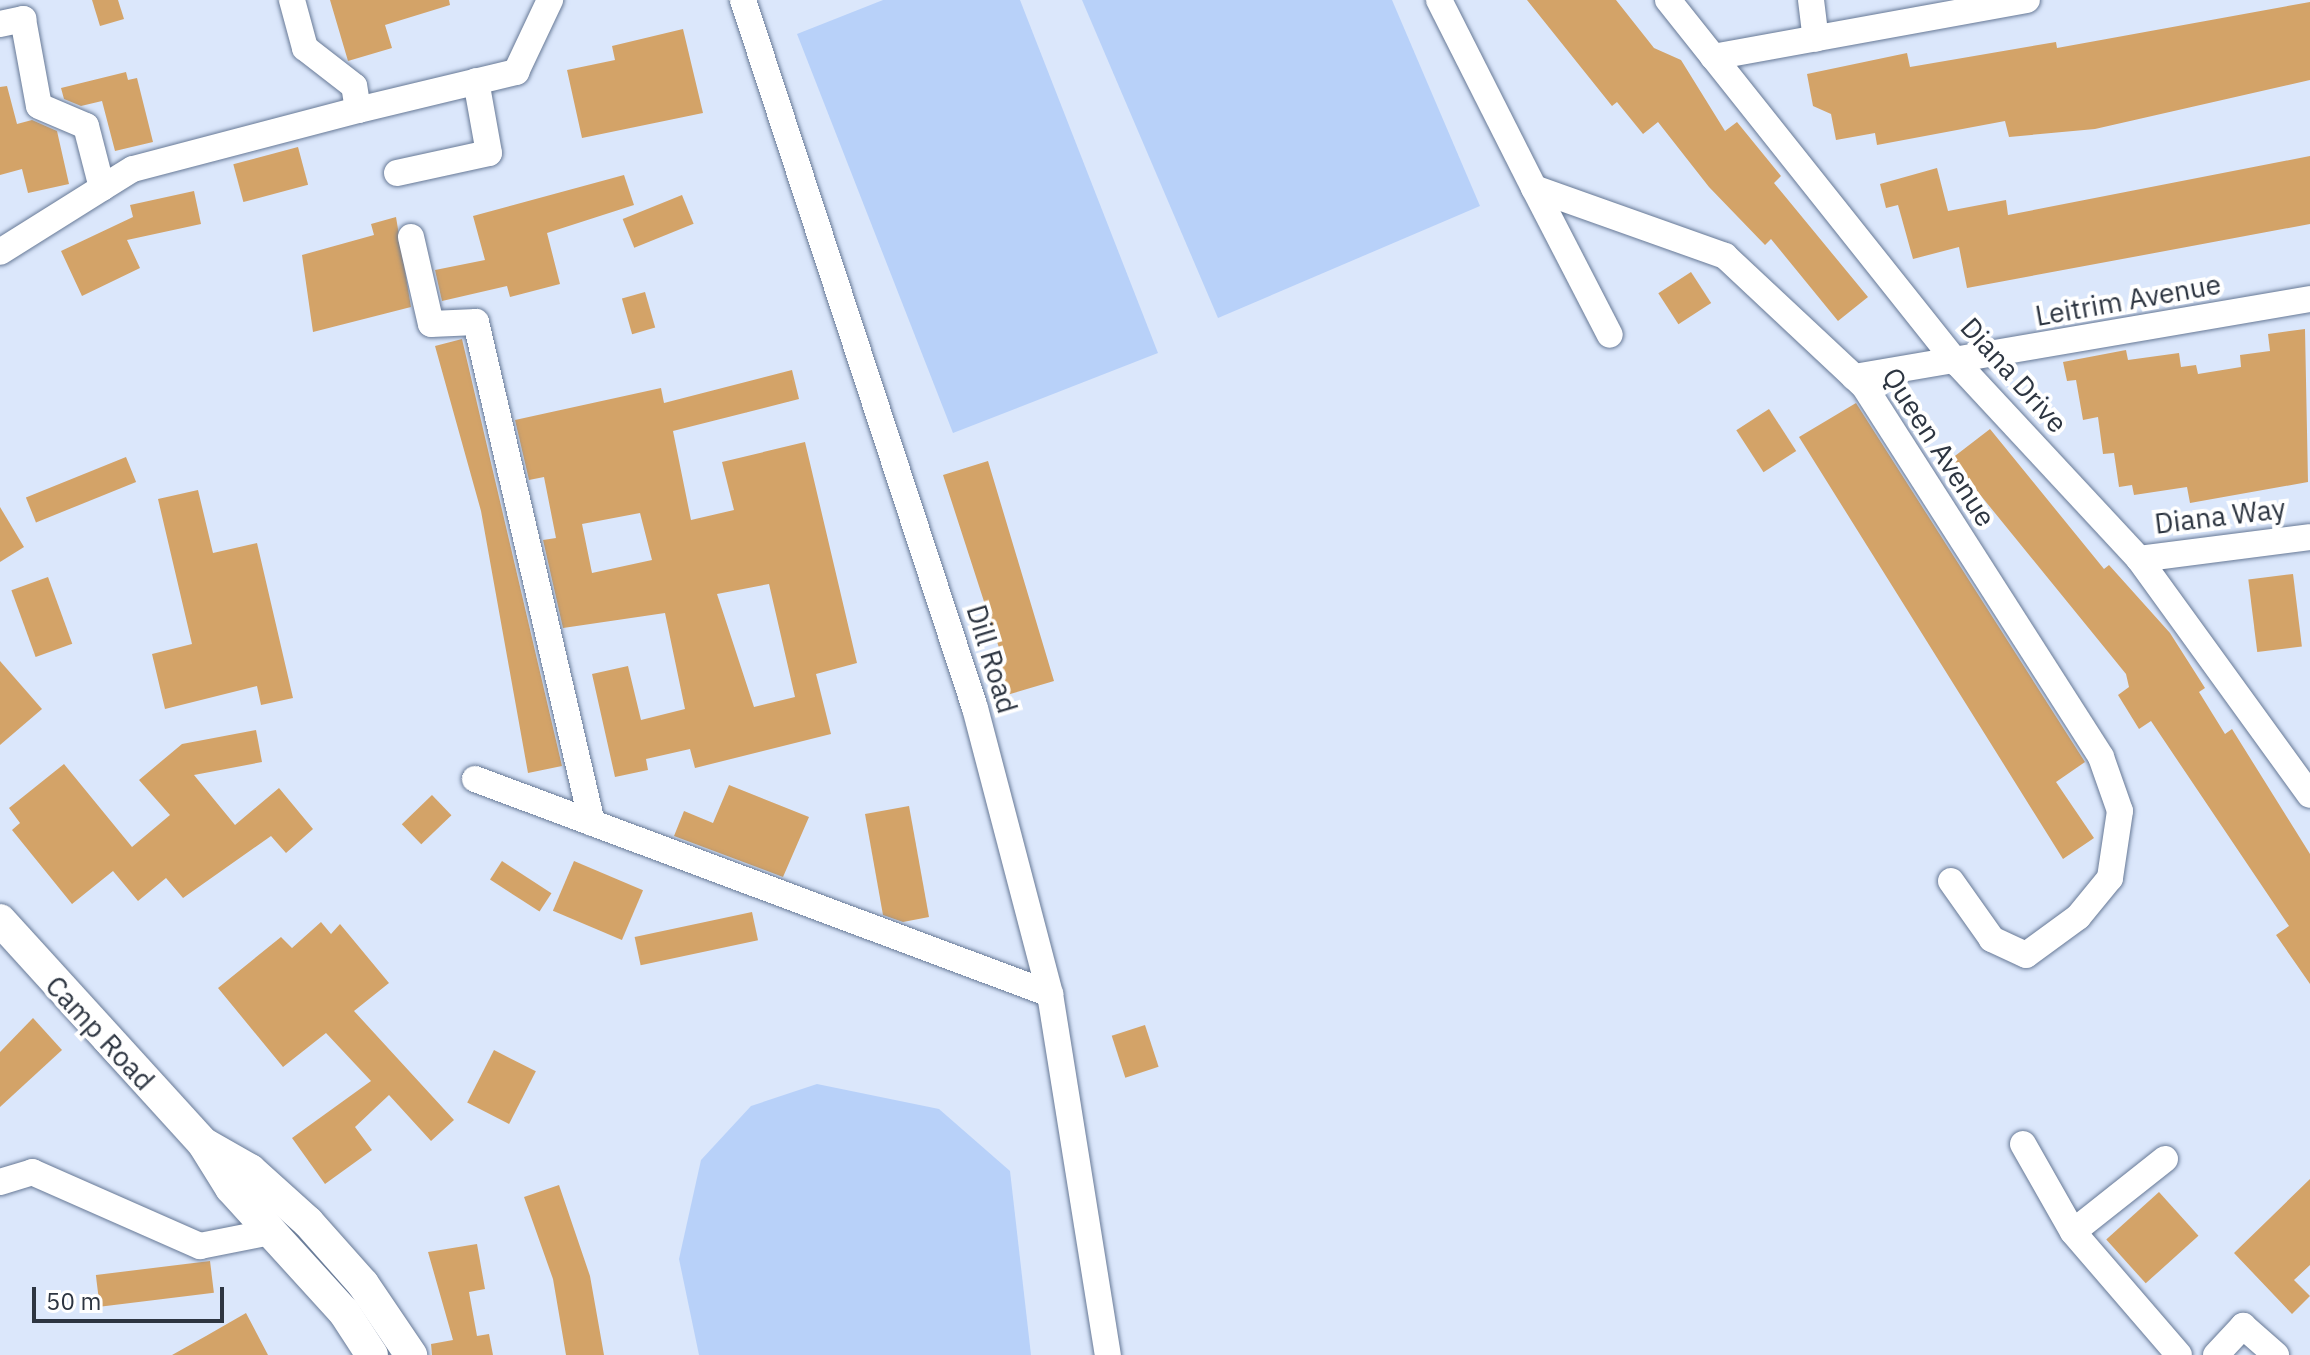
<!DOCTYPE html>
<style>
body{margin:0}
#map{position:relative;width:2310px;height:1355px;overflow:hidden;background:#dbe7fb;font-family:"IBM Plex Sans",sans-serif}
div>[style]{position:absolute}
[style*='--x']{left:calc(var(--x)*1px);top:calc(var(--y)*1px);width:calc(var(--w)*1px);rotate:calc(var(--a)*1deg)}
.green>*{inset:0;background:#b8d1f9}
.building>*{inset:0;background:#d3a368;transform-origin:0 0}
.roads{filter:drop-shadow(0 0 2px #677996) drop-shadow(0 0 2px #677996)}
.minor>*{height:26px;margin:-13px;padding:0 13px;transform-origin:13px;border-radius:13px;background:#fff}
.major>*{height:32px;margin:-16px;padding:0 16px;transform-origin:16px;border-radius:16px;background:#fff}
span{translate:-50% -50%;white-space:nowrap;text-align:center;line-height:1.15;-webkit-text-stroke:8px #fff;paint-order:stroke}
.street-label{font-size:28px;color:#2d3541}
.scale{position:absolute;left:32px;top:1287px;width:192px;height:36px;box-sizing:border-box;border:4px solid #2d3541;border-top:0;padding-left:10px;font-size:24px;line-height:28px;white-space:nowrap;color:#2d3541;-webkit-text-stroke:6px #fff;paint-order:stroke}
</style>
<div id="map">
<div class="green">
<i style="clip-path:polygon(883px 0,1020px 0,1158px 353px,953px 433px,797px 34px)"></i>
<i style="clip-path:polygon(1082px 0,1392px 0,1480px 206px,1218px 318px)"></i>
<i style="clip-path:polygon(817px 1084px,939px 1109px,1010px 1171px,1031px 1355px,699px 1355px,679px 1259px,701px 1160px,751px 1106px)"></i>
</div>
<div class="building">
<i style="clip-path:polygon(92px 0,118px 0,124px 19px,100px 26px)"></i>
<i style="clip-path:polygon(330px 0,449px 0,450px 5px,385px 25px,392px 48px,348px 61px)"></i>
<i style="clip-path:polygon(1527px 0,1616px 0,1654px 48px,1681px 60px,1725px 131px,1737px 122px,1781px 176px,1774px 183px,1868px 297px,1838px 321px,1771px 239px,1765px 245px,1709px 187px,1658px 122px,1643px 134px,1617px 102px,1612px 106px)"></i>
<i style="clip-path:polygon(2310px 2px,2310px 80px,2095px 129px,2009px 137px,2005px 121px,1877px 145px,1875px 133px,1836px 140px,1831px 114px,1813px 106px,1807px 74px,1907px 53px,1910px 67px,2056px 42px,2057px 48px)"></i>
<i style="clip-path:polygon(683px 29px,703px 113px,582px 138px,567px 70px,615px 60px,612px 46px)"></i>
<i style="clip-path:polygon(126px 72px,128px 80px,137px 78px,153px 142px,115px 151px,102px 101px,81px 106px,64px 99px,61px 88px)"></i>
<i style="clip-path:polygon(7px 86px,17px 124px,32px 120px,57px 131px,69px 184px,28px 193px,22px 169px,0 175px,0 87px)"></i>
<i style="left:298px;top:147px;width:39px;height:67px;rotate:75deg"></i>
<i style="clip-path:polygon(2310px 156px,2310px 224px,1967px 288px,1959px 247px,1913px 259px,1898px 205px,1886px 208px,1880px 184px,1937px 168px,1948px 211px,2006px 200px,2008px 215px)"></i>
<i style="clip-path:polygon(624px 175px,634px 205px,547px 233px,560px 284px,510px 297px,507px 286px,442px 301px,435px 270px,485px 260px,473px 216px)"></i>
<i style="clip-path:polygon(194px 191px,201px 224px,127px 240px,140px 268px,82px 296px,61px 251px,133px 217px,130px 205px)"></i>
<i style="left:682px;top:195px;width:31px;height:64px;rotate:68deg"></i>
<i style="clip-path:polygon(396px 217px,411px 307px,313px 332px,302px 255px,374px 235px,371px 224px)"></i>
<i style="left:1691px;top:272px;width:37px;height:39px;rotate:57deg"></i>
<i style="left:645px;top:292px;width:37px;height:24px;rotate:74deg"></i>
<i style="clip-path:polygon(2305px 329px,2308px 482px,2190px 503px,2187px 487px,2134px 495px,2132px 485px,2119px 487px,2114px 453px,2103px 454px,2098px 417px,2083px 420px,2076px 380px,2067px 381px,2063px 362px,2126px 350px,2128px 360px,2179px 353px,2181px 367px,2196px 365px,2198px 374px,2241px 367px,2240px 355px,2270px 351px,2268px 334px)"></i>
<i style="clip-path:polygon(462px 339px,562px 766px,528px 773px,481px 511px,435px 346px)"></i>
<i style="clip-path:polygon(evenodd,792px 370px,799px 399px,673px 431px,691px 520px,734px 510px,722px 462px,805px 442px,857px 663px,816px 674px,831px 734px,695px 768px,690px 749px,646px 759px,648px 770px,615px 777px,592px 674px,628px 666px,641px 720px,685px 709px,665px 613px,563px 628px,543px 540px,556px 538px,544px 477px,529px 480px,515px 420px,661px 388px,664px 403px,792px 370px,640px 513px,652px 560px,592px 573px,582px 524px,640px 513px,792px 370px,769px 584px,795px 697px,754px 707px,717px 594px,769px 584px)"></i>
<i style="clip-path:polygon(1856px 403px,2085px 762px,2056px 782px,2094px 838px,2063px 859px,1799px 437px)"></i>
<i style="left:1769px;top:409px;width:50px;height:39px;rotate:57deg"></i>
<i style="clip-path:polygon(1990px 429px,2104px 569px,2109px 565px,2170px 633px,2205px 688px,2199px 692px,2225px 734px,2232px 729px,2310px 854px,2310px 984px,2276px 935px,2289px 926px,2151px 721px,2139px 729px,2118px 695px,2129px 687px,2126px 674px,1951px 459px)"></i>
<i style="left:126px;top:457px;width:27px;height:108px;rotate:68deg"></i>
<i style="clip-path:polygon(988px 461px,1054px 681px,1000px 697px,990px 660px,1002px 657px,943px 475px)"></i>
<i style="clip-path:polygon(198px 490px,213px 553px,257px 543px,293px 698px,261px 705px,257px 686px,165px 709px,152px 654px,192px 644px,158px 499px)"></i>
<i style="clip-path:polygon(0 507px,24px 547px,0 562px)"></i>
<i style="left:2293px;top:574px;width:73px;height:45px;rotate:83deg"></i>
<i style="left:48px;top:577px;width:71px;height:39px;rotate:70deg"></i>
<i style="clip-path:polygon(0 661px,42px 709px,0 745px)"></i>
<i style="clip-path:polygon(256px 730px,262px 762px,194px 775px,235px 825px,279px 788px,313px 829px,286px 853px,271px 836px,183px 898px,166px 878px,138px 901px,113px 871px,72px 904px,12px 830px,20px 823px,9px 808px,64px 764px,132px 847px,170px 815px,139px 780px,182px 744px)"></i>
<i style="clip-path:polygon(729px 785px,809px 817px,783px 877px,674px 836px,684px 811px,713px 823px)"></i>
<i style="left:432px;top:795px;width:28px;height:42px;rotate:46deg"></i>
<i style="clip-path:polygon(909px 806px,929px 917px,903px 922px,883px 915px,865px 814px)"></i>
<i style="left:502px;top:861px;width:59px;height:22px;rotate:33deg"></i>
<i style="left:574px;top:861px;width:75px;height:54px;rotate:23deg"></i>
<i style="left:752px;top:912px;width:29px;height:120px;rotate:78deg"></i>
<i style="clip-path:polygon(321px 922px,331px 934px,340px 924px,389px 983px,354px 1011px,454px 1120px,431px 1141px,389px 1095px,355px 1127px,372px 1150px,325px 1184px,292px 1138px,371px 1081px,326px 1033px,283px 1067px,218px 988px,281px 937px,292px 948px)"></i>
<i style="clip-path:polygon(33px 1018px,62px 1050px,0 1107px,0 1052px)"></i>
<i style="left:1145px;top:1025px;width:44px;height:35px;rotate:72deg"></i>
<i style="left:494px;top:1050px;width:47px;height:59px;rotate:27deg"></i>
<i style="clip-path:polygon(2310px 1179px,2310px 1265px,2294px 1280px,2310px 1296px,2292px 1314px,2234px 1253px)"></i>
<i style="clip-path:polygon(559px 1185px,590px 1276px,604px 1355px,566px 1355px,553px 1279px,524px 1197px)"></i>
<i style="left:2159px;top:1192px;width:59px;height:71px;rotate:48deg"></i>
<i style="clip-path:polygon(477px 1244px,485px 1289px,469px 1292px,477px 1336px,489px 1334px,493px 1355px,432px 1355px,431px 1344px,453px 1340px,428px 1252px)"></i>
<i style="left:210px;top:1261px;width:32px;height:115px;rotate:83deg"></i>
<i style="clip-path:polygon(246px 1313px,268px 1355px,172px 1355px,206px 1336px)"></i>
</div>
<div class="roads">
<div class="minor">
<i style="--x:743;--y:0;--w:745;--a:71.86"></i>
<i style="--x:975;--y:708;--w:296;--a:75.3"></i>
<i style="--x:1050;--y:994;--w:366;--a:80.9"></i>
<i style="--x:1439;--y:0;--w:211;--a:63.2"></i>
<i style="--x:1534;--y:188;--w:203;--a:19.6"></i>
<i style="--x:1725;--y:256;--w:190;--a:43.1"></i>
<i style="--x:1864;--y:386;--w:440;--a:57.4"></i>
<i style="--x:2101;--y:757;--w:57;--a:70.6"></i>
<i style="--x:2120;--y:811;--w:68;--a:98.5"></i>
<i style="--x:2110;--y:878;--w:50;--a:129.4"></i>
<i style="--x:2078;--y:917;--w:64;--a:143.8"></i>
<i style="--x:2026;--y:955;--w:38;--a:-155"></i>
<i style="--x:1992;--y:939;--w:71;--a:-125.3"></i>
<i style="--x:1668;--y:0;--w:465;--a:51.5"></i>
<i style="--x:1958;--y:364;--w:266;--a:47.1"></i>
<i style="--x:2139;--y:559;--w:291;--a:54.1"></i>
<i style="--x:1811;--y:0;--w:39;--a:83"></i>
<i style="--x:0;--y:24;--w:24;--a:-12"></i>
<i style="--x:23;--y:19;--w:88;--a:79.6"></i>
<i style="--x:39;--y:106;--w:51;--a:23.1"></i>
<i style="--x:86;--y:126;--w:64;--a:75.5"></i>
<i style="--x:102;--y:188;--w:120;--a:147.9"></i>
<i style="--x:1713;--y:57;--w:319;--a:-10.3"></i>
<i style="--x:358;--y:110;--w:163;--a:-13.5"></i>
<i style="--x:516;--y:72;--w:80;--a:-64.7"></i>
<i style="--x:397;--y:173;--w:94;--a:-12.3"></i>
<i style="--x:489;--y:153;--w:73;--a:-100.2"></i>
<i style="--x:102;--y:188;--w:36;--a:-32"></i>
<i style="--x:133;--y:169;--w:233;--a:-14.7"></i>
<i style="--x:358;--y:110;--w:24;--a:-99"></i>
<i style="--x:354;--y:86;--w:62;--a:-142.2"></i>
<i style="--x:305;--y:48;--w:50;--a:-105.2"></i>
<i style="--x:1534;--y:188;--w:165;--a:62.7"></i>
<i style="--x:411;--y:237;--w:89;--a:77.1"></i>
<i style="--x:431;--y:324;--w:45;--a:-2.5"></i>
<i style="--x:476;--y:322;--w:514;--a:76.96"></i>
<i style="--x:1854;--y:377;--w:463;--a:-9.7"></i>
<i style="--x:2139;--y:559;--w:172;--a:-7.3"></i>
<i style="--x:475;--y:779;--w:614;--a:20.5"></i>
<i style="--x:2023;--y:1144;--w:101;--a:60.4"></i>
<i style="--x:2165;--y:1159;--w:117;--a:141.6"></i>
<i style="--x:2073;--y:1232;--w:162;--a:49.2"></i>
<i style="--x:0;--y:1182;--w:34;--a:-17"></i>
<i style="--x:32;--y:1172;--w:184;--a:23.8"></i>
<i style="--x:200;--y:1246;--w:72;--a:-11.2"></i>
<i style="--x:2216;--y:1355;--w:40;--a:-47"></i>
<i style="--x:2243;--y:1326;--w:44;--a:41.3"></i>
</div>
<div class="major">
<i style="--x:0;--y:920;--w:302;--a:47.7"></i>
<i style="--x:203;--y:1143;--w:53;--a:58.1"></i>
<i style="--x:231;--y:1188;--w:168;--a:47.7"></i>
<i style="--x:344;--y:1312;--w:51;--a:56.9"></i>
<i style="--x:206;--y:1145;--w:51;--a:29.6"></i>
<i style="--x:250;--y:1170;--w:78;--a:41.9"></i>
<i style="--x:308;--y:1222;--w:83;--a:48.4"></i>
<i style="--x:363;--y:1284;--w:86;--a:55.9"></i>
</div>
</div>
<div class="street-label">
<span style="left:2128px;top:300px;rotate:-10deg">Leitrim Avenue</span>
<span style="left:2014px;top:375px;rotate:48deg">Diana Drive</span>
<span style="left:1939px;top:447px;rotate:57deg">Queen Avenue</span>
<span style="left:2220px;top:516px;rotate:-7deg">Diana Way</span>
<span style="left:992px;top:659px;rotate:73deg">Dill Road</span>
<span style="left:100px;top:1033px;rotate:47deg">Camp Road</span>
</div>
<div class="scale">50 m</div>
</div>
